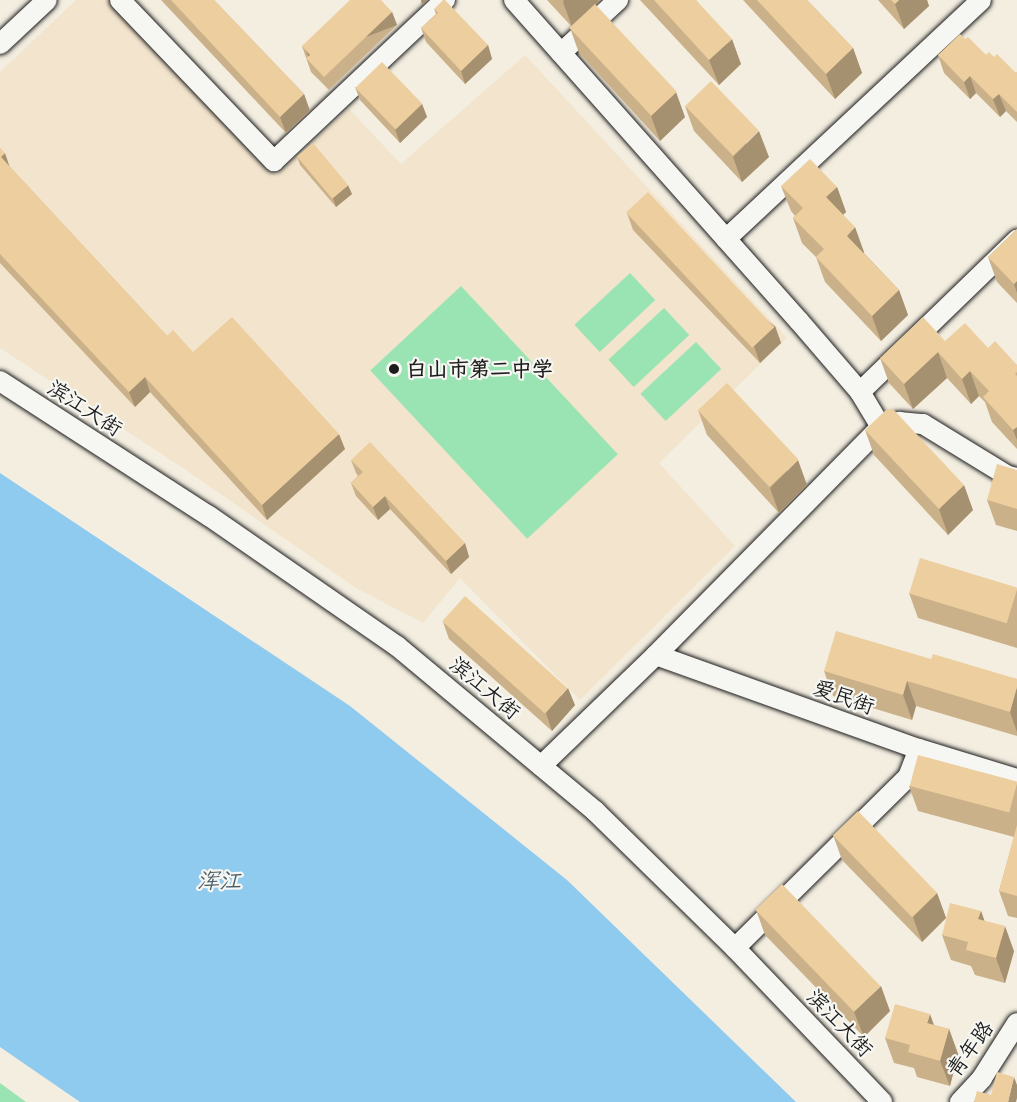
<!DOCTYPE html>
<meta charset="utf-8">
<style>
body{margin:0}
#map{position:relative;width:1017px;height:1102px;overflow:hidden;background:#f4eee1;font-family:Caveat,"LXGW WenKai TC",sans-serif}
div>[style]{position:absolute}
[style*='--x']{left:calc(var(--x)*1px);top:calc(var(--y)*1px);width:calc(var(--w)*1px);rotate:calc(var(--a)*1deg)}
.built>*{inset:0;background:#f2e4cd}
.green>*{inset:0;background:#9ae4b3;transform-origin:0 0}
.water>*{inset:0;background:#8fcaef}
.roads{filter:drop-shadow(0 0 2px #1c1c1c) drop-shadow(0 0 2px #1c1c1c)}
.minor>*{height:20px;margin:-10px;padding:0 10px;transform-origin:10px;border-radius:10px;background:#f6f6f2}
.wall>*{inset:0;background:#cbb189}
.shaded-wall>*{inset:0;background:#a5906f;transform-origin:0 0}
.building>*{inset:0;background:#ecce9f;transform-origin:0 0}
.dots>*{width:16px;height:16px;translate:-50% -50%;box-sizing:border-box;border:3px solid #f6f6f2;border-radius:50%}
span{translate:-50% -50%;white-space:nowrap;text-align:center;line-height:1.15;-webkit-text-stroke:4.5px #f6f6f2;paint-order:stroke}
.poi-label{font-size:21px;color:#1c1c1c;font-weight:700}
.left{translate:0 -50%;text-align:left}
.street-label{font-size:21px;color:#1c1c1c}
.water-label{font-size:22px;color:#445966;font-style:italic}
</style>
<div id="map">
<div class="built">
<i style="clip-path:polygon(76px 0,112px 0,276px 175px,349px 109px,401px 164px,525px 55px,787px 338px,659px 463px,735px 546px,580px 700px,460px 578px,423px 623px,356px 588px,189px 472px,0 348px,0 72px)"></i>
</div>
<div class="green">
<i style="left:630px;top:273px;width:37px;height:76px;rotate:47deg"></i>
<i style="left:461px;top:286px;width:230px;height:124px;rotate:47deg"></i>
<i style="left:664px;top:308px;width:37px;height:76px;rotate:47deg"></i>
<i style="left:696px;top:342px;width:37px;height:76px;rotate:47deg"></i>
<i style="clip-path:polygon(0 1083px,26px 1102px,0 1102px)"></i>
</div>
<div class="water">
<i style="clip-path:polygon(0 473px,350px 706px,567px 880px,796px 1102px,80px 1102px,0 1047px)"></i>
</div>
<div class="roads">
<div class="minor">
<i style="--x:120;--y:0;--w:223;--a:46.3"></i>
<i style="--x:274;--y:161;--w:235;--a:-43.3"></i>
<i style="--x:514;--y:0;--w:429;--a:48.4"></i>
<i style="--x:799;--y:321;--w:94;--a:49.3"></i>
<i style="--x:860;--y:392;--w:41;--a:59"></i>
<i style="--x:881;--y:427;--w:19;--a:-16"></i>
<i style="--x:899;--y:422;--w:24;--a:5"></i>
<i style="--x:923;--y:424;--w:100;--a:31.5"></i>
<i style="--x:1008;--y:476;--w:9;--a:13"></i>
<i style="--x:0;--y:44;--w:64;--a:-43.1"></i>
<i style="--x:561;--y:53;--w:78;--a:-42.9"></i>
<i style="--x:726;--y:239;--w:349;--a:-43.1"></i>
<i style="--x:0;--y:381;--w:249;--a:32.9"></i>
<i style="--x:209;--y:516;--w:229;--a:34.7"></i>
<i style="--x:397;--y:646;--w:258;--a:39.8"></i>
<i style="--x:595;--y:811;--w:196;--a:44.4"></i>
<i style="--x:735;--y:948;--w:213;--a:46.3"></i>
<i style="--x:860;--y:392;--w:219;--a:-44.1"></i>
<i style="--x:656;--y:655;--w:279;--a:19.7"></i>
<i style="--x:919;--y:749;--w:102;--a:17"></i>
<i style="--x:541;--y:766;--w:160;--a:-44"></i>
<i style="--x:656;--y:655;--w:320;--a:-45.4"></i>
<i style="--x:735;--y:948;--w:243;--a:-44.7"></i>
<i style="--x:908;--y:777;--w:30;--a:-69"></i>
<i style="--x:960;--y:1102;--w:33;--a:-47"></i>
<i style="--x:982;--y:1078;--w:65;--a:-57.5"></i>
</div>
</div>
<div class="wall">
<i style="clip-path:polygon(161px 0,214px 0,304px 94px,310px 111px,286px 133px)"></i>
<i style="clip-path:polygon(547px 0,598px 0,599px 2px,595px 5px,685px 117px,660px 141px,579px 53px,570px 28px,571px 26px)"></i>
<i style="clip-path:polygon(640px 0,696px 0,741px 64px,719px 85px)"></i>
<i style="clip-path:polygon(743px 0,807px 0,853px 48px,862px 73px,835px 99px)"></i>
<i style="clip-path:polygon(878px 0,927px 0,929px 6px,904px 29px)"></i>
<i style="clip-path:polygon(434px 9px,488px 45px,492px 59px,465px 84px,426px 42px,421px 28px,436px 14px)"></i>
<i style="clip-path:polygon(392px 12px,397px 25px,329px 90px,311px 72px,302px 46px)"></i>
<i style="clip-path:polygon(965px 39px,986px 55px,994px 57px,1016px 73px,1017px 72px,1017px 122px,1006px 111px,1000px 117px,976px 93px,970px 99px,944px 73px,938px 55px)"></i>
<i style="clip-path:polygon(355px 87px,422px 104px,427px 117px,400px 143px,360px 100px)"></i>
<i style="clip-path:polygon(685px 106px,769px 157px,742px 182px,694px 131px)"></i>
<i style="clip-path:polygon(0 148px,10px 167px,167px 336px,345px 449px,267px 520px,150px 392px,135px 407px,0 263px)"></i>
<i style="clip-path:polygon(297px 156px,352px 194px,336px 207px,300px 165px)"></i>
<i style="clip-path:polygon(781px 186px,837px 187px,846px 212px,843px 215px,864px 252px,864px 253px,899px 290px,908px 315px,881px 341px,825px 282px,816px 257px,802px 243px,793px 218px,795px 216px,791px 211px)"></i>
<i style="clip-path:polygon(627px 213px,775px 326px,781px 343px,760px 363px,633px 230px)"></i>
<i style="clip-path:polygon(1017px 229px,1017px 303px,997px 282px,988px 257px)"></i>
<i style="clip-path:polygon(945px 341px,988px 348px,1017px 365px,1017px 449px,992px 422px,985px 402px,979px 396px,971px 404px,947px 378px,913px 409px,889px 383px,880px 358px)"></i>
<i style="clip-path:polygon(698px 410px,807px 485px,779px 513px,707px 435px)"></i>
<i style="clip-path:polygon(865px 430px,973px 510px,948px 535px,874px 455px)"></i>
<i style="clip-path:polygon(351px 460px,465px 543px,469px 557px,451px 574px,390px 509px,378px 520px,356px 496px,351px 483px,358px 476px,356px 473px)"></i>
<i style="clip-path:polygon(1017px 470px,1017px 531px,996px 525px,987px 500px)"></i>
<i style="clip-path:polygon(1017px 588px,1017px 648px,918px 618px,909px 593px)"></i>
<i style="clip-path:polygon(443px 622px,575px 705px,552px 731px,449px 639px)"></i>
<i style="clip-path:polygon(931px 659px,1017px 679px,1017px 736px,916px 706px,912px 720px,833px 696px,824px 671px)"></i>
<i style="clip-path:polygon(1017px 782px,1017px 918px,1008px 916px,999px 891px,1014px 837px,918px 811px,909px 786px)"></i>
<i style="clip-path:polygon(833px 835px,937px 893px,946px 918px,922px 942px,842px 860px)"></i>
<i style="clip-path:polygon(756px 910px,890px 1011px,864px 1037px,765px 935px)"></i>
<i style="clip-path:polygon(981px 911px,984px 921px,1014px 951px,1005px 983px,975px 975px,971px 966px,951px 960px,942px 935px)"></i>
<i style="clip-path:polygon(934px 1025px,949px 1029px,958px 1054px,950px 1086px,917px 1077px,914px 1068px,894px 1063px,885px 1038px)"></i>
</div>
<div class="shaded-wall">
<i style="clip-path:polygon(421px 0,428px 0,422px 5px)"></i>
<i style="clip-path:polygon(564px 0,598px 0,599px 2px,572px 27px,563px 2px)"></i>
<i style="clip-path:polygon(899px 0,927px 0,929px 6px,904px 29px,895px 4px)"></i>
<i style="left:392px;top:12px;width:14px;height:94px;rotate:69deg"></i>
<i style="clip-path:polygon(732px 39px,741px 64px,719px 85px,709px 60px)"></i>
<i style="clip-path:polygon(488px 45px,492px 59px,465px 84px,461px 71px)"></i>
<i style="clip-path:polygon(853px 48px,862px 73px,835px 99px,826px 74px)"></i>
<i style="clip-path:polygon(970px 76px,976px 93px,970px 99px,964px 82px)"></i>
<i style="clip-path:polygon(676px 92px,685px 117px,660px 141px,651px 116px)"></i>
<i style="clip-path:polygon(304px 94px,310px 111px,286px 133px,280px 117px)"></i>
<i style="clip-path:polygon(999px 94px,1006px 111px,1000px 117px,993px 99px)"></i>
<i style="clip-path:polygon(422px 104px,427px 117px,400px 143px,395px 129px)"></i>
<i style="clip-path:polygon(759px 131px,769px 157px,742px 182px,733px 157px)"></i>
<i style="clip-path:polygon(5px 153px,10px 168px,1px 157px)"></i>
<i style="clip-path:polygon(348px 185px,352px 194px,336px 207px,333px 198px)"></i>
<i style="clip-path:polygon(837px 187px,846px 212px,835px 222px,826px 197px)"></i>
<i style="clip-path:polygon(855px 227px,864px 252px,856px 261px,847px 236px)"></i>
<i style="clip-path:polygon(1017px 281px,1017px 293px,1014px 284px)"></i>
<i style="clip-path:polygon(899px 290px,908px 315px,881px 341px,872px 316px)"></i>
<i style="clip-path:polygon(775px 326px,781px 343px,760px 363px,754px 346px)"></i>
<i style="clip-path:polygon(938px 352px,947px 378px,913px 409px,904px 384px)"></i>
<i style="clip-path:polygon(970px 371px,979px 396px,971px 404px,962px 379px)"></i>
<i style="clip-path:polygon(145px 377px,150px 392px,135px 407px,129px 392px)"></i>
<i style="clip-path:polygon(1017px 427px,1017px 440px,1013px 430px)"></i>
<i style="clip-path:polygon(339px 434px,345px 449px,267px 520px,262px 505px)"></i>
<i style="clip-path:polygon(798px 460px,807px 485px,779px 513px,770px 488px)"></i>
<i style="clip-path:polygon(964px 485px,973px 510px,948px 535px,939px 509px)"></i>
<i style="clip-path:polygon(385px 496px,390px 509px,378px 520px,373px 507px)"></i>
<i style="clip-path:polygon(465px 543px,469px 557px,451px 574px,446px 561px)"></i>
<i style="clip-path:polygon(907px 681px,916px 706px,912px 720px,903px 695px)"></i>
<i style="clip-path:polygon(1017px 687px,1017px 732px,1010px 712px)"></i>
<i style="clip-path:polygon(568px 688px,575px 705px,552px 731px,546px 713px)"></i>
<i style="clip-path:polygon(937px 893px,946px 918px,922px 942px,913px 917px)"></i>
<i style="clip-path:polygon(981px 911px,990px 936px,978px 919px)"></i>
<i style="clip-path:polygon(1005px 926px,1014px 951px,1005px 983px,996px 958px)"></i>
<i style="clip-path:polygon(881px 986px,890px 1011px,864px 1037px,854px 1012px)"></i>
<i style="clip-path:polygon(930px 1014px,939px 1039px,927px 1023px)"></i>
<i style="clip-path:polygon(949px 1029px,958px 1054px,950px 1086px,940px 1061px)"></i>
<i style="clip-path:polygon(1014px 1077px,1017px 1085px,1017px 1098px,1016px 1102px,1008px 1102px)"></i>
</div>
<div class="building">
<i style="clip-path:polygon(171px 0,214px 0,304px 94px,280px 117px)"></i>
<i style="clip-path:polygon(350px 0,381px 0,392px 12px,324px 77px,306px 58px,310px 55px,302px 46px)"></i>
<i style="clip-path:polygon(443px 0,445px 0,488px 45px,461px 71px,421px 28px,438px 13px,434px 9px)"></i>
<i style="clip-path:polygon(654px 0,696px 0,732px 39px,709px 60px)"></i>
<i style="clip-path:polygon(757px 0,807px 0,853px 48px,826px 74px)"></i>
<i style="clip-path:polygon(891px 0,899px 0,895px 4px)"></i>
<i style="left:595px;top:4px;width:120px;height:35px;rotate:47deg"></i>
<i style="clip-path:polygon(960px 34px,965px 39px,968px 37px,986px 55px,989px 52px,994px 57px,997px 54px,1016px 73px,1017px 72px,1017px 112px,999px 94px,993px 99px,970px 76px,964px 82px,938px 55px)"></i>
<i style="left:382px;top:62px;width:58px;height:37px;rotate:46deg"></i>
<i style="left:711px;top:81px;width:69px;height:36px;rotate:46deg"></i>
<i style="left:313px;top:143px;width:55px;height:21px;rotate:50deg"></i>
<i style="clip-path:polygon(0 148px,5px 153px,1px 157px,167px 336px,173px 330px,193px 352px,232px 317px,339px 434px,262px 505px,145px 377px,129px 392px,0 254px)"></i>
<i style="clip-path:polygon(810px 159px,837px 187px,826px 197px,855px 227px,847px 236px,899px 290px,872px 316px,816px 257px,824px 249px,793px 218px,803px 208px,781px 186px)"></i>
<i style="left:648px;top:192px;width:185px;height:30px;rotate:47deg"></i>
<i style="clip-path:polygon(1017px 229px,1017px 281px,1014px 284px,988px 257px)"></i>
<i style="clip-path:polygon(923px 317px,945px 341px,965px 323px,988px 348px,995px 341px,1017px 365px,1017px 372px,1015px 374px,1017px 376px,1017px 427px,1013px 430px,983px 397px,989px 391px,970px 371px,962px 379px,938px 352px,904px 384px,880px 358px)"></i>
<i style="left:727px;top:383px;width:105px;height:40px;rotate:47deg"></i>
<i style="clip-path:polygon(893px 409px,964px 485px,939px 509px,865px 430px,886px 410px)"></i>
<i style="clip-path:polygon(370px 442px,465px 543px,446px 561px,385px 496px,373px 507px,351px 483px,363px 472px,351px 460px)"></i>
<i style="clip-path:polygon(997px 464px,1017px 470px,1017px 509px,987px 500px)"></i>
<i style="left:920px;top:558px;width:102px;height:37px;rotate:17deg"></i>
<i style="left:465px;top:596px;width:138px;height:34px;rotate:42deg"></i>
<i style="clip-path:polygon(836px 631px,931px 659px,933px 654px,1017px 679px,1017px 687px,1010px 712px,907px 681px,903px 695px,824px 671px)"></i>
<i style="left:918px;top:755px;width:103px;height:32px;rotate:15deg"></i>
<i style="left:858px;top:811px;width:114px;height:35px;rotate:46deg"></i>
<i style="clip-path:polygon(1017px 825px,1017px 896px,999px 891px)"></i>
<i style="left:782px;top:884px;width:142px;height:37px;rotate:46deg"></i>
<i style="clip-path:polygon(950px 903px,981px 911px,978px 919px,1005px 926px,996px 958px,966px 950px,968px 942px,942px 935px)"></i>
<i style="clip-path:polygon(895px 1004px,930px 1014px,927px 1023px,949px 1029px,940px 1061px,908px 1052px,910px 1045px,885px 1038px)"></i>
<i style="clip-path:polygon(997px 1072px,1014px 1077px,1008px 1102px,974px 1102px,977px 1091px,991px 1095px)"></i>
</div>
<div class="dots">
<i style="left:394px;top:369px;background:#1c1c1c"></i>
</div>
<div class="poi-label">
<span class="left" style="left:406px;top:369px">白山市第二中学</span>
</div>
<div class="street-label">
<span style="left:85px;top:408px;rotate:33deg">滨江大街</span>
<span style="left:485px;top:688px;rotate:40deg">滨江大街</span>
<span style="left:844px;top:697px;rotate:20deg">爱民街</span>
<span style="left:840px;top:1023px;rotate:46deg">滨江大街</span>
<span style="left:970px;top:1049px;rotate:-54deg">青年路</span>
</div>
<div class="water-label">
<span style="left:219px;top:882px">浑江</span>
</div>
</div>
